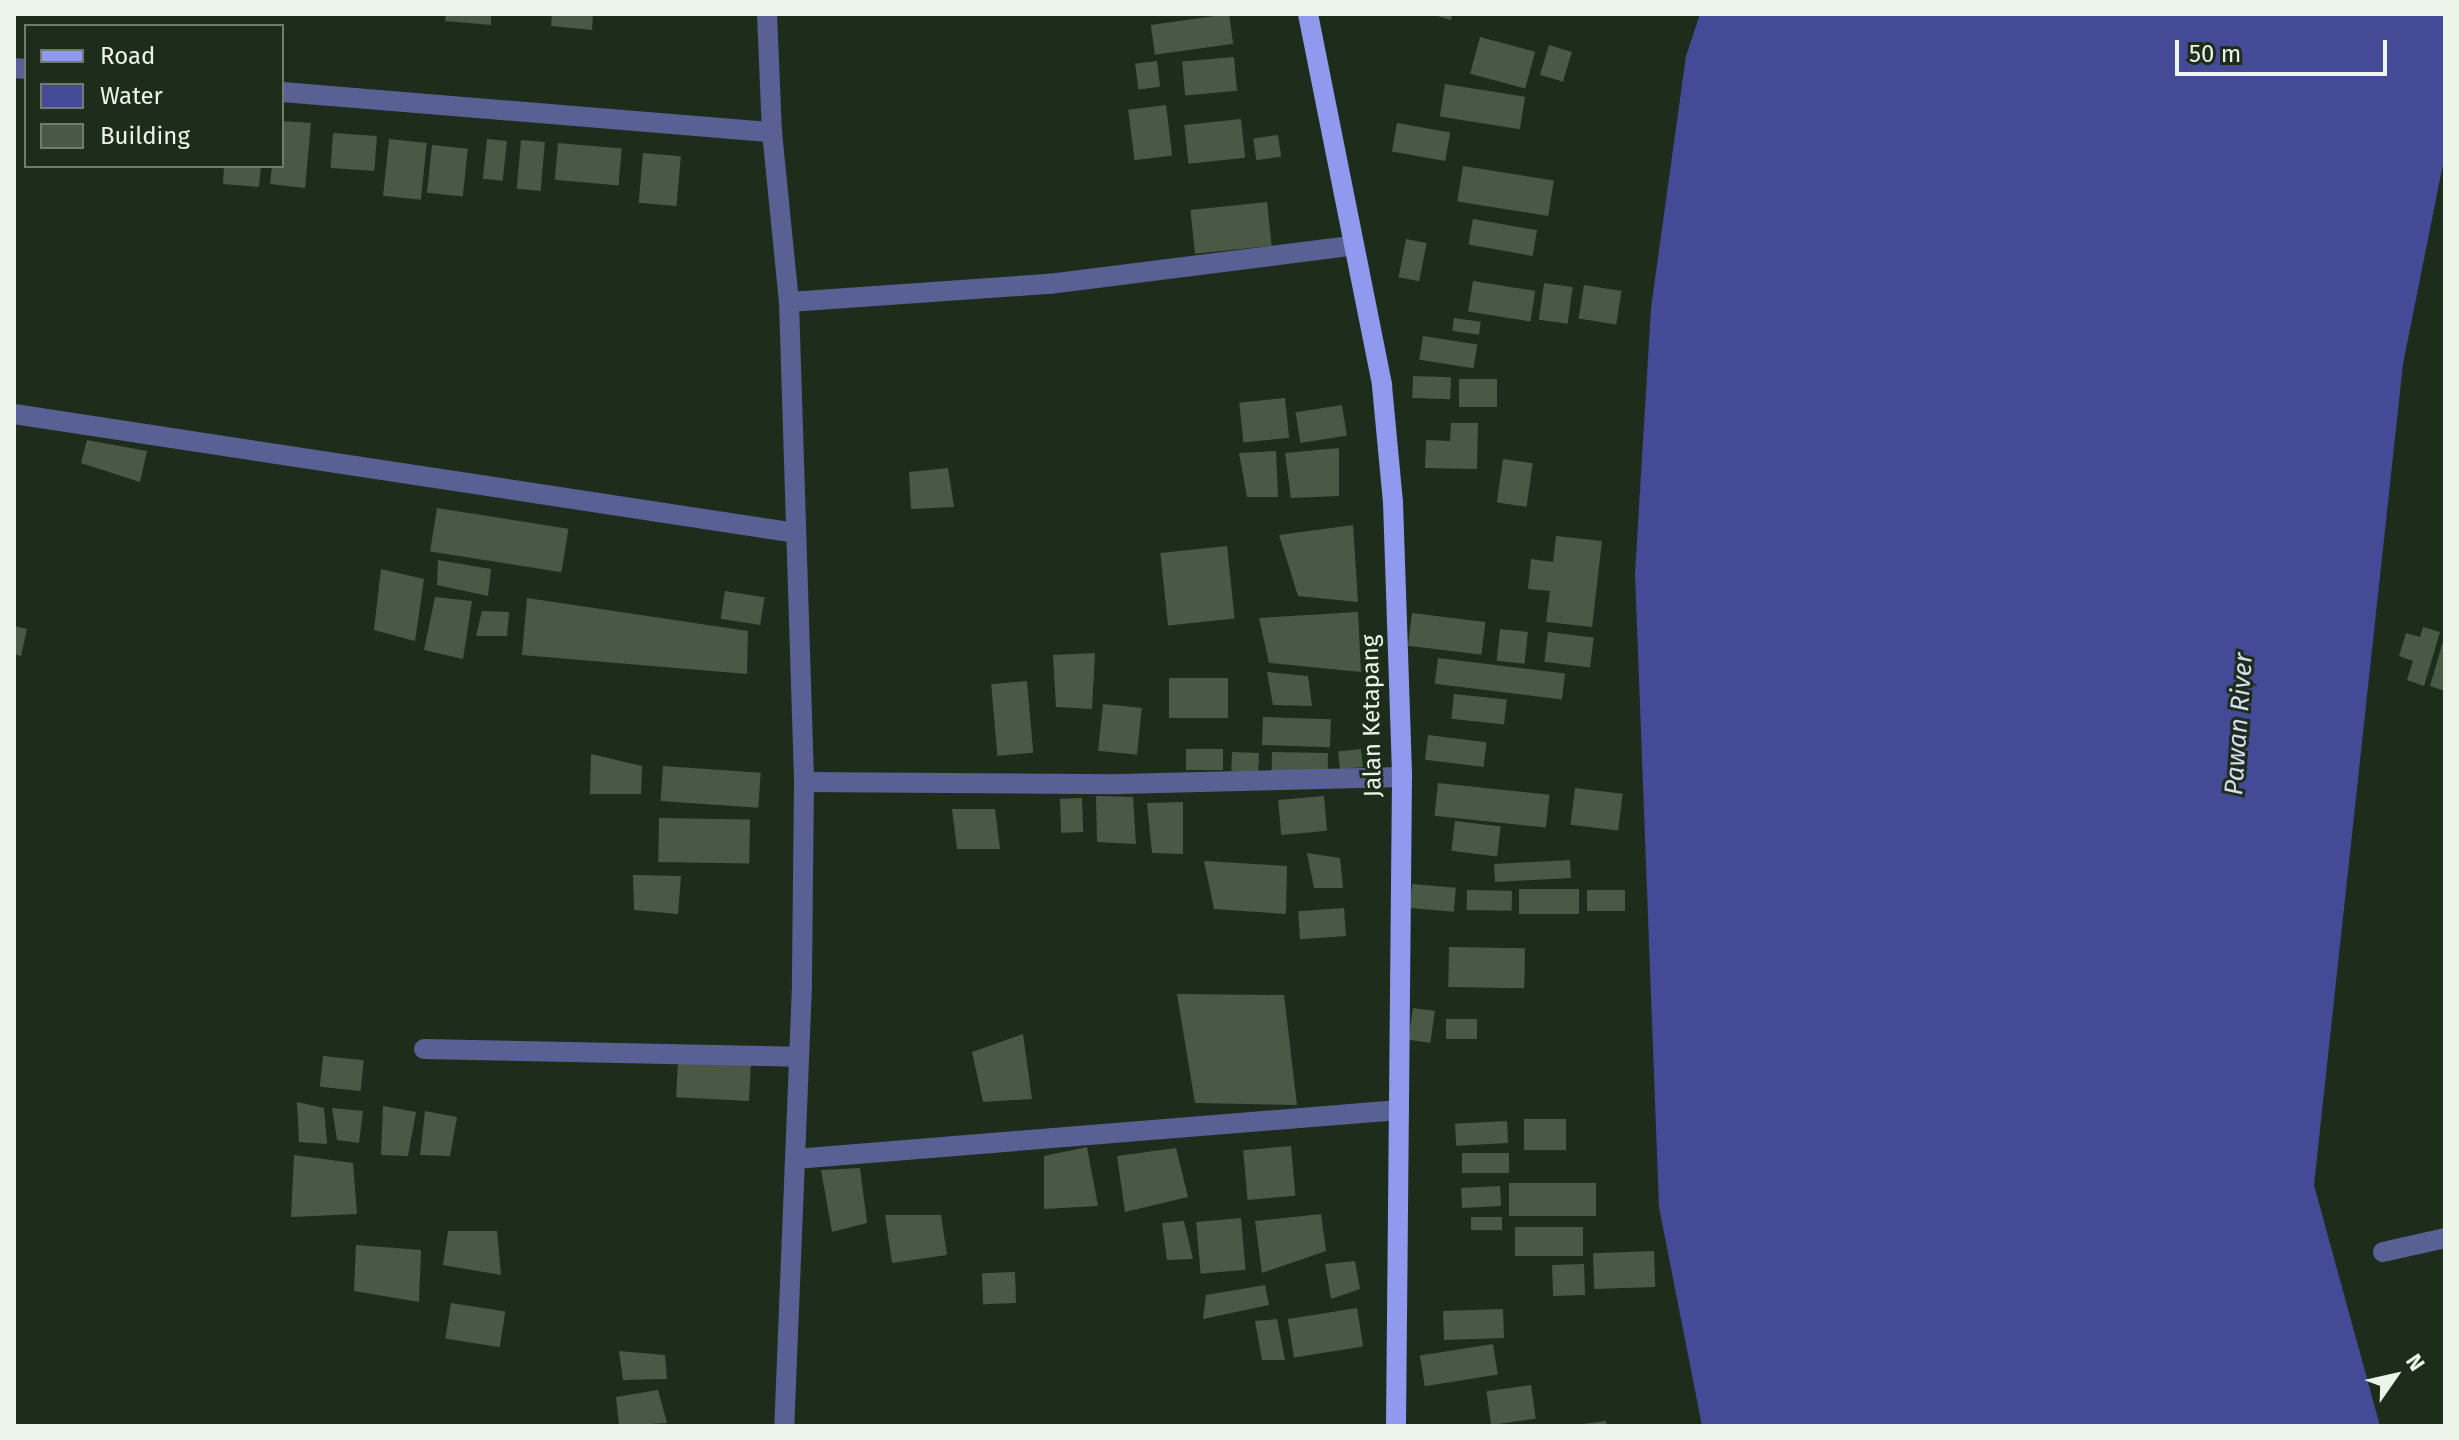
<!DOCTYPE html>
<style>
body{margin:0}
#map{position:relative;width:2459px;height:1440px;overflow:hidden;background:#1e2c1b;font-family:"Fira Sans",sans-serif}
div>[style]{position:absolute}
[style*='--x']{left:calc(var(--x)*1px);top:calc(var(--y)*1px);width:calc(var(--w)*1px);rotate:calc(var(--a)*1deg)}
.water>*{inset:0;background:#454a97}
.building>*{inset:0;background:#4a5946;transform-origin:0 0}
.minor>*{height:20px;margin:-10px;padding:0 10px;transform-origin:10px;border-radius:10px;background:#596094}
.primary>*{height:20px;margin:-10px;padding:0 10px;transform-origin:10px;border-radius:10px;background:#8f9aef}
span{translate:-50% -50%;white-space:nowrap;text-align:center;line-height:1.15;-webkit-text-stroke:6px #1e2c1b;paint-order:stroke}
.street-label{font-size:24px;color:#ecf5e9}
.water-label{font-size:26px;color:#d7dbf2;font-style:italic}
.frame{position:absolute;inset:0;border:16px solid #ecf5e9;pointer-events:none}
.legend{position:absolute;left:24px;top:24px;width:260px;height:144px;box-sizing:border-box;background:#1e2c1b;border:2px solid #707c6d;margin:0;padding:10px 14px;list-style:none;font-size:24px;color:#ecf5e9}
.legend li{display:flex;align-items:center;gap:16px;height:40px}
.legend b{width:40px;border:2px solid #707c6d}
.north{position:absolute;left:2355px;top:1336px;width:80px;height:80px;-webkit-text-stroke:6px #1e2c1b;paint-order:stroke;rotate:56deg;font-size:22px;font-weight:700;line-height:32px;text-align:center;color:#ecf5e9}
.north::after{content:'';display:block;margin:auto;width:28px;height:36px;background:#ecf5e9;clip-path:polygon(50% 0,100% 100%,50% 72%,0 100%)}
.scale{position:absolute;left:2175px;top:40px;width:212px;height:36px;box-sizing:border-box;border:4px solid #ecf5e9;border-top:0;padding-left:10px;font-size:24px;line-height:28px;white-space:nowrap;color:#ecf5e9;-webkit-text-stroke:6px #1e2c1b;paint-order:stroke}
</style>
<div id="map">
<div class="water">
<i style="clip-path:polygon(1700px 14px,2445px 14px,2445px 154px,2403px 364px,2314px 1185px,2380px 1426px,1702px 1426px,1659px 1207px,1635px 574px,1651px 308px,1686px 56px)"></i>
</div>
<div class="building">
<i style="clip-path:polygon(446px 14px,491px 14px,491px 25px,445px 21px)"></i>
<i style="clip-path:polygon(552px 14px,593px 14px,592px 30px,551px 26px)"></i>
<i style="left:1229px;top:14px;width:30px;height:79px;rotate:82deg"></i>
<i style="clip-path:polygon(1430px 14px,1452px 14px,1451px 20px)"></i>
<i style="left:1480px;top:37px;width:57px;height:38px;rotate:15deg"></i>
<i style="left:1549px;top:45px;width:24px;height:31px;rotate:17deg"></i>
<i style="left:1234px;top:57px;width:34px;height:52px;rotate:85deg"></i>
<i style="left:1157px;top:61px;width:26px;height:22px;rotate:83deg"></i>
<i style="left:1445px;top:84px;width:81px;height:33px;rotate:9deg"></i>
<i style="left:1166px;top:105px;width:51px;height:38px;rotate:83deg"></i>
<i style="left:1241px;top:119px;width:39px;height:57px;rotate:84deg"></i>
<i style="clip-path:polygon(282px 121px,311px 123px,305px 188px,270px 184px,272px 166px,282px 166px)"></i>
<i style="left:1397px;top:123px;width:54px;height:29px;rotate:10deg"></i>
<i style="left:333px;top:133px;width:44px;height:35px;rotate:4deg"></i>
<i style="left:1278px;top:135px;width:22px;height:25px;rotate:82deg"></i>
<i style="left:389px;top:139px;width:38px;height:57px;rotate:6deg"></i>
<i style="left:487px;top:139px;width:20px;height:40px;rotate:6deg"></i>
<i style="left:521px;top:140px;width:24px;height:49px;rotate:5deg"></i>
<i style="left:558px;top:143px;width:64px;height:37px;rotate:5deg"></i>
<i style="left:432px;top:145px;width:36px;height:48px;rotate:6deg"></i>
<i style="left:643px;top:153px;width:38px;height:50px;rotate:5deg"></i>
<i style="clip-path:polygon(224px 166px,261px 166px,259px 187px,223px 184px)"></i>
<i style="left:1463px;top:166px;width:92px;height:36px;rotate:9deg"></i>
<i style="left:1267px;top:202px;width:44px;height:77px;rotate:84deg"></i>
<i style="left:1473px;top:219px;width:65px;height:26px;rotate:10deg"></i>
<i style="left:1406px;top:239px;width:21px;height:39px;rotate:11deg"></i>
<i style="left:1473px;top:281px;width:63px;height:31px;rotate:9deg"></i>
<i style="left:1544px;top:283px;width:29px;height:37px;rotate:8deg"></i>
<i style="left:1584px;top:285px;width:38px;height:34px;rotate:9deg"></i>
<i style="left:1454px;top:318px;width:27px;height:13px;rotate:8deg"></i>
<i style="left:1423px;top:336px;width:55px;height:24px;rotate:9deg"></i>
<i style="left:1413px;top:376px;width:38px;height:22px;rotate:2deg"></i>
<i style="left:1459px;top:379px;width:38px;height:28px"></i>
<i style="left:1285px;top:398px;width:40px;height:46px;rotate:84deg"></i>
<i style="left:1342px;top:405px;width:31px;height:47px;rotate:81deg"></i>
<i style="clip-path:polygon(1451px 423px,1478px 423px,1477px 469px,1425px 468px,1426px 440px,1450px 441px)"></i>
<i style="clip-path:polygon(87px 440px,147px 451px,140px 482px,81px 463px)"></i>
<i style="clip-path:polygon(1339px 448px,1339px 496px,1291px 498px,1285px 453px)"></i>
<i style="clip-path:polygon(1276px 451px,1278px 497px,1247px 497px,1239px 453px)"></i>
<i style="left:1503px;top:459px;width:30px;height:44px;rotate:8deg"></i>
<i style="clip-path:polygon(948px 468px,954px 507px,911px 509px,909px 472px)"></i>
<i style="left:437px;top:508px;width:133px;height:44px;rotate:9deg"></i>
<i style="clip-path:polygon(1353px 525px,1358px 602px,1298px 596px,1279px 535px)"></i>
<i style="clip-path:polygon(1556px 536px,1602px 541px,1592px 627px,1546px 622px,1550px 591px,1528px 589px,1531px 559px,1553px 562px)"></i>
<i style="left:1227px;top:546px;width:73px;height:67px;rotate:84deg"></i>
<i style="clip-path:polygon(438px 560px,491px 569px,488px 596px,437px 585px)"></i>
<i style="clip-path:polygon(381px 569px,424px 579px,415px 641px,374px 630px)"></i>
<i style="left:725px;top:591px;width:40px;height:28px;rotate:9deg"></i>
<i style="clip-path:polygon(435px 597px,472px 601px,463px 659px,424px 650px)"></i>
<i style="clip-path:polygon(527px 598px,748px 631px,747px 674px,522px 655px)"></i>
<i style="clip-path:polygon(482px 611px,509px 612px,507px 636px,476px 636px)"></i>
<i style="clip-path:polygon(1358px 612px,1361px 672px,1269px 663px,1259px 618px)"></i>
<i style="left:1412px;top:613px;width:74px;height:33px;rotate:7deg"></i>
<i style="clip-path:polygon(14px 626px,27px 629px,21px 656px,14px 654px)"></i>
<i style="clip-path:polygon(2423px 627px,2440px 632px,2424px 686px,2407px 680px,2413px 661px,2399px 656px,2406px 633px,2420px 637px)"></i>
<i style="left:1500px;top:629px;width:28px;height:32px;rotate:6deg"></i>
<i style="left:1548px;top:632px;width:46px;height:30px;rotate:7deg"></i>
<i style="clip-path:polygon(2444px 638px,2445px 638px,2445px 691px,2430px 686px)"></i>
<i style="clip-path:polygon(1095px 653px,1092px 709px,1056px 707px,1053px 655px)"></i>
<i style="left:1438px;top:658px;width:128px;height:26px;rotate:7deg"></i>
<i style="clip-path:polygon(1267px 672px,1308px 676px,1312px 706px,1273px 705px)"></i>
<i style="left:1228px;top:678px;width:40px;height:59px;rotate:90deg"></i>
<i style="left:1027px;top:681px;width:72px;height:36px;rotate:85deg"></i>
<i style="left:1454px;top:694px;width:53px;height:25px;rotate:6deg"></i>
<i style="left:1103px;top:704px;width:39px;height:47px;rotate:6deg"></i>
<i style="left:1263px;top:717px;width:68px;height:28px;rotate:2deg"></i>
<i style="left:1428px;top:735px;width:59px;height:25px;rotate:7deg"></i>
<i style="left:1186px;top:749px;width:37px;height:21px"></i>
<i style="left:1361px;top:749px;width:18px;height:23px;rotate:84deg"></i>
<i style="left:1232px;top:752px;width:27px;height:19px;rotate:2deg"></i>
<i style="left:1272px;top:752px;width:56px;height:19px;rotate:1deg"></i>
<i style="clip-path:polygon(591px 754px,642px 766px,641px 794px,590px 794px)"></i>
<i style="left:663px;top:766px;width:98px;height:35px;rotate:4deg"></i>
<i style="left:1438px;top:783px;width:112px;height:33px;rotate:6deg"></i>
<i style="left:1575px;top:788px;width:48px;height:37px;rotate:7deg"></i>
<i style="clip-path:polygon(1096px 796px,1133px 797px,1136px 844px,1097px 842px)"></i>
<i style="left:1324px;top:796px;width:35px;height:46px;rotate:85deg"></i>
<i style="left:1082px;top:798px;width:34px;height:22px;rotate:88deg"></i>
<i style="clip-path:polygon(1183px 802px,1183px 854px,1152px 853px,1147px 803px)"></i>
<i style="clip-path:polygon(952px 809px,995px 809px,1000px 849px,957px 849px)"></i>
<i style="left:659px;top:818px;width:91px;height:44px;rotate:1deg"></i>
<i style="left:1455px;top:821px;width:46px;height:30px;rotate:7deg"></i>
<i style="clip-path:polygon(1307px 853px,1340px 858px,1343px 888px,1314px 888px)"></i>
<i style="left:1570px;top:860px;width:18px;height:76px;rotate:87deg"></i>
<i style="clip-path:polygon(1204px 861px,1287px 866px,1286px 914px,1214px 909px)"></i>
<i style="clip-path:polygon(633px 875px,681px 876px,678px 914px,634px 910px)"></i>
<i style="left:1412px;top:884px;width:44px;height:24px;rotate:5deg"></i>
<i style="left:1579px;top:889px;width:25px;height:60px;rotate:90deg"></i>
<i style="left:1467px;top:890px;width:45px;height:20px;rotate:1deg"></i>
<i style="left:1587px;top:890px;width:38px;height:21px"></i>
<i style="left:1344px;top:908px;width:28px;height:46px;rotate:86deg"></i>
<i style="left:1449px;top:947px;width:76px;height:40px;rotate:1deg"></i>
<i style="clip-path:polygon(1177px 994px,1284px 995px,1297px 1105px,1195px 1103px)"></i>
<i style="left:1413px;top:1008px;width:22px;height:32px;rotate:8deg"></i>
<i style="left:1446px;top:1019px;width:31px;height:20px"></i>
<i style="clip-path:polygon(1023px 1034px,1032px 1099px,983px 1102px,972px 1052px)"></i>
<i style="left:323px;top:1056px;width:41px;height:31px;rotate:6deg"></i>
<i style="left:751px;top:1062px;width:39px;height:73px;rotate:93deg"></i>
<i style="clip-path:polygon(297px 1102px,324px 1108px,327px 1144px,299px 1142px)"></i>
<i style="clip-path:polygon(383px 1106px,416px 1112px,408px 1156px,381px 1155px)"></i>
<i style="clip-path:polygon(332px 1108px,363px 1111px,359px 1143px,337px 1140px)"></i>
<i style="clip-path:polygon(425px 1111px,457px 1117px,450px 1156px,420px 1155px)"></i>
<i style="left:1524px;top:1119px;width:42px;height:31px"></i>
<i style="left:1507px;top:1121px;width:22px;height:52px;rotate:87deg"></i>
<i style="left:1291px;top:1146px;width:50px;height:48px;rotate:85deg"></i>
<i style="clip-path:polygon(1087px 1147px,1098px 1206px,1044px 1209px,1044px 1156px)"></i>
<i style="clip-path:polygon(1176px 1148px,1188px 1197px,1125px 1212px,1117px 1156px)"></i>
<i style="left:1509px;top:1153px;width:20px;height:47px;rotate:90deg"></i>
<i style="clip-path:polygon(294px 1155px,353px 1163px,357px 1214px,291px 1217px)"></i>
<i style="clip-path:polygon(860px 1168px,867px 1223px,832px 1232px,821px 1170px)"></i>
<i style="left:1596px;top:1183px;width:33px;height:87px;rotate:90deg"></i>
<i style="left:1500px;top:1186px;width:20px;height:39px;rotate:87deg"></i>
<i style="clip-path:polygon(1321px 1214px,1326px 1251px,1262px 1273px,1255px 1221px)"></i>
<i style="clip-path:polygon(885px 1215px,941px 1215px,947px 1255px,892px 1263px)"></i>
<i style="left:1471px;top:1217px;width:31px;height:13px"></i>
<i style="left:1241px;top:1218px;width:52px;height:45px;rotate:85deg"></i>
<i style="clip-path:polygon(1184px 1221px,1193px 1259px,1167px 1260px,1162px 1223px)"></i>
<i style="left:1583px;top:1227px;width:29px;height:68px;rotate:90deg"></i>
<i style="clip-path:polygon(448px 1231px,497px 1231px,501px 1275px,443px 1265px)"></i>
<i style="clip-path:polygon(356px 1245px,421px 1250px,419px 1302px,354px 1291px)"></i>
<i style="left:1654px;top:1251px;width:36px;height:61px;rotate:88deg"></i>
<i style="clip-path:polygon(1355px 1261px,1360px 1289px,1331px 1299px,1325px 1264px)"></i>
<i style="left:1584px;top:1264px;width:31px;height:32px;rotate:88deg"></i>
<i style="left:1015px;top:1272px;width:31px;height:33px;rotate:88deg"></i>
<i style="clip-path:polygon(1265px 1285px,1269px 1305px,1203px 1319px,1206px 1295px)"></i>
<i style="left:451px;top:1303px;width:55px;height:36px;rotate:9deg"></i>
<i style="left:1357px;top:1308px;width:39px;height:70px;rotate:81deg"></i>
<i style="left:1503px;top:1309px;width:29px;height:60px;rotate:88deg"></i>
<i style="clip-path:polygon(1277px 1319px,1285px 1360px,1262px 1360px,1255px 1321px)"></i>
<i style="left:1493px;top:1344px;width:31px;height:74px;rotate:81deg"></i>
<i style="clip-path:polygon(619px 1351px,665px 1355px,667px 1379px,623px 1380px)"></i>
<i style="left:1531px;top:1385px;width:34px;height:45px;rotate:82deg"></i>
<i style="clip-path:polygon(658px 1390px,667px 1423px,619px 1426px,616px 1397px)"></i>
<i style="clip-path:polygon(1606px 1421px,1607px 1426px,1583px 1426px,1583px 1424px)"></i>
</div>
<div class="minor">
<i style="--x:767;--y:14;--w:118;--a:87.6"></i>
<i style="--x:772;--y:132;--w:171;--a:84.3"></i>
<i style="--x:789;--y:302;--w:480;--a:88.2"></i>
<i style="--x:804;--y:782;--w:203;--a:90.6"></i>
<i style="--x:802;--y:985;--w:441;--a:92.3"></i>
<i style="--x:14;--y:68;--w:12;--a:5"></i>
<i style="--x:282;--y:92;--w:492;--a:4.7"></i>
<i style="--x:789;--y:302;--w:261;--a:-4"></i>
<i style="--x:1049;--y:284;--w:304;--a:-7.2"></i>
<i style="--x:14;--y:414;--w:791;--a:8.65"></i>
<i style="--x:804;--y:782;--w:315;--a:0.4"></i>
<i style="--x:1119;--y:784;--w:283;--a:-1.4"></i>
<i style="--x:424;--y:1049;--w:374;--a:1.2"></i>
<i style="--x:795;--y:1159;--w:606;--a:-4.64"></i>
<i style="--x:2383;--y:1252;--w:64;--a:-12.7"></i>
</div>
<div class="primary">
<i style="--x:1308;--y:14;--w:379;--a:78.7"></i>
<i style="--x:1382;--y:386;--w:117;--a:84.6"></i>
<i style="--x:1393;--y:502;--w:275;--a:88.1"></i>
<i style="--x:1402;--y:777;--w:649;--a:90.53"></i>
</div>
<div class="street-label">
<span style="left:1372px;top:716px;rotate:-91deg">Jalan Ketapang</span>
</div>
<div class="water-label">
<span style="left:2239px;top:724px;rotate:-86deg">Pawan River</span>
</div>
<div class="frame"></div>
<ul class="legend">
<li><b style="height:10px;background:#8f9aef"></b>Road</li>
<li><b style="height:22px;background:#454a97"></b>Water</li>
<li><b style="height:22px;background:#4a5946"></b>Building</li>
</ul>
<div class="north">N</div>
<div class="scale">50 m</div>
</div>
